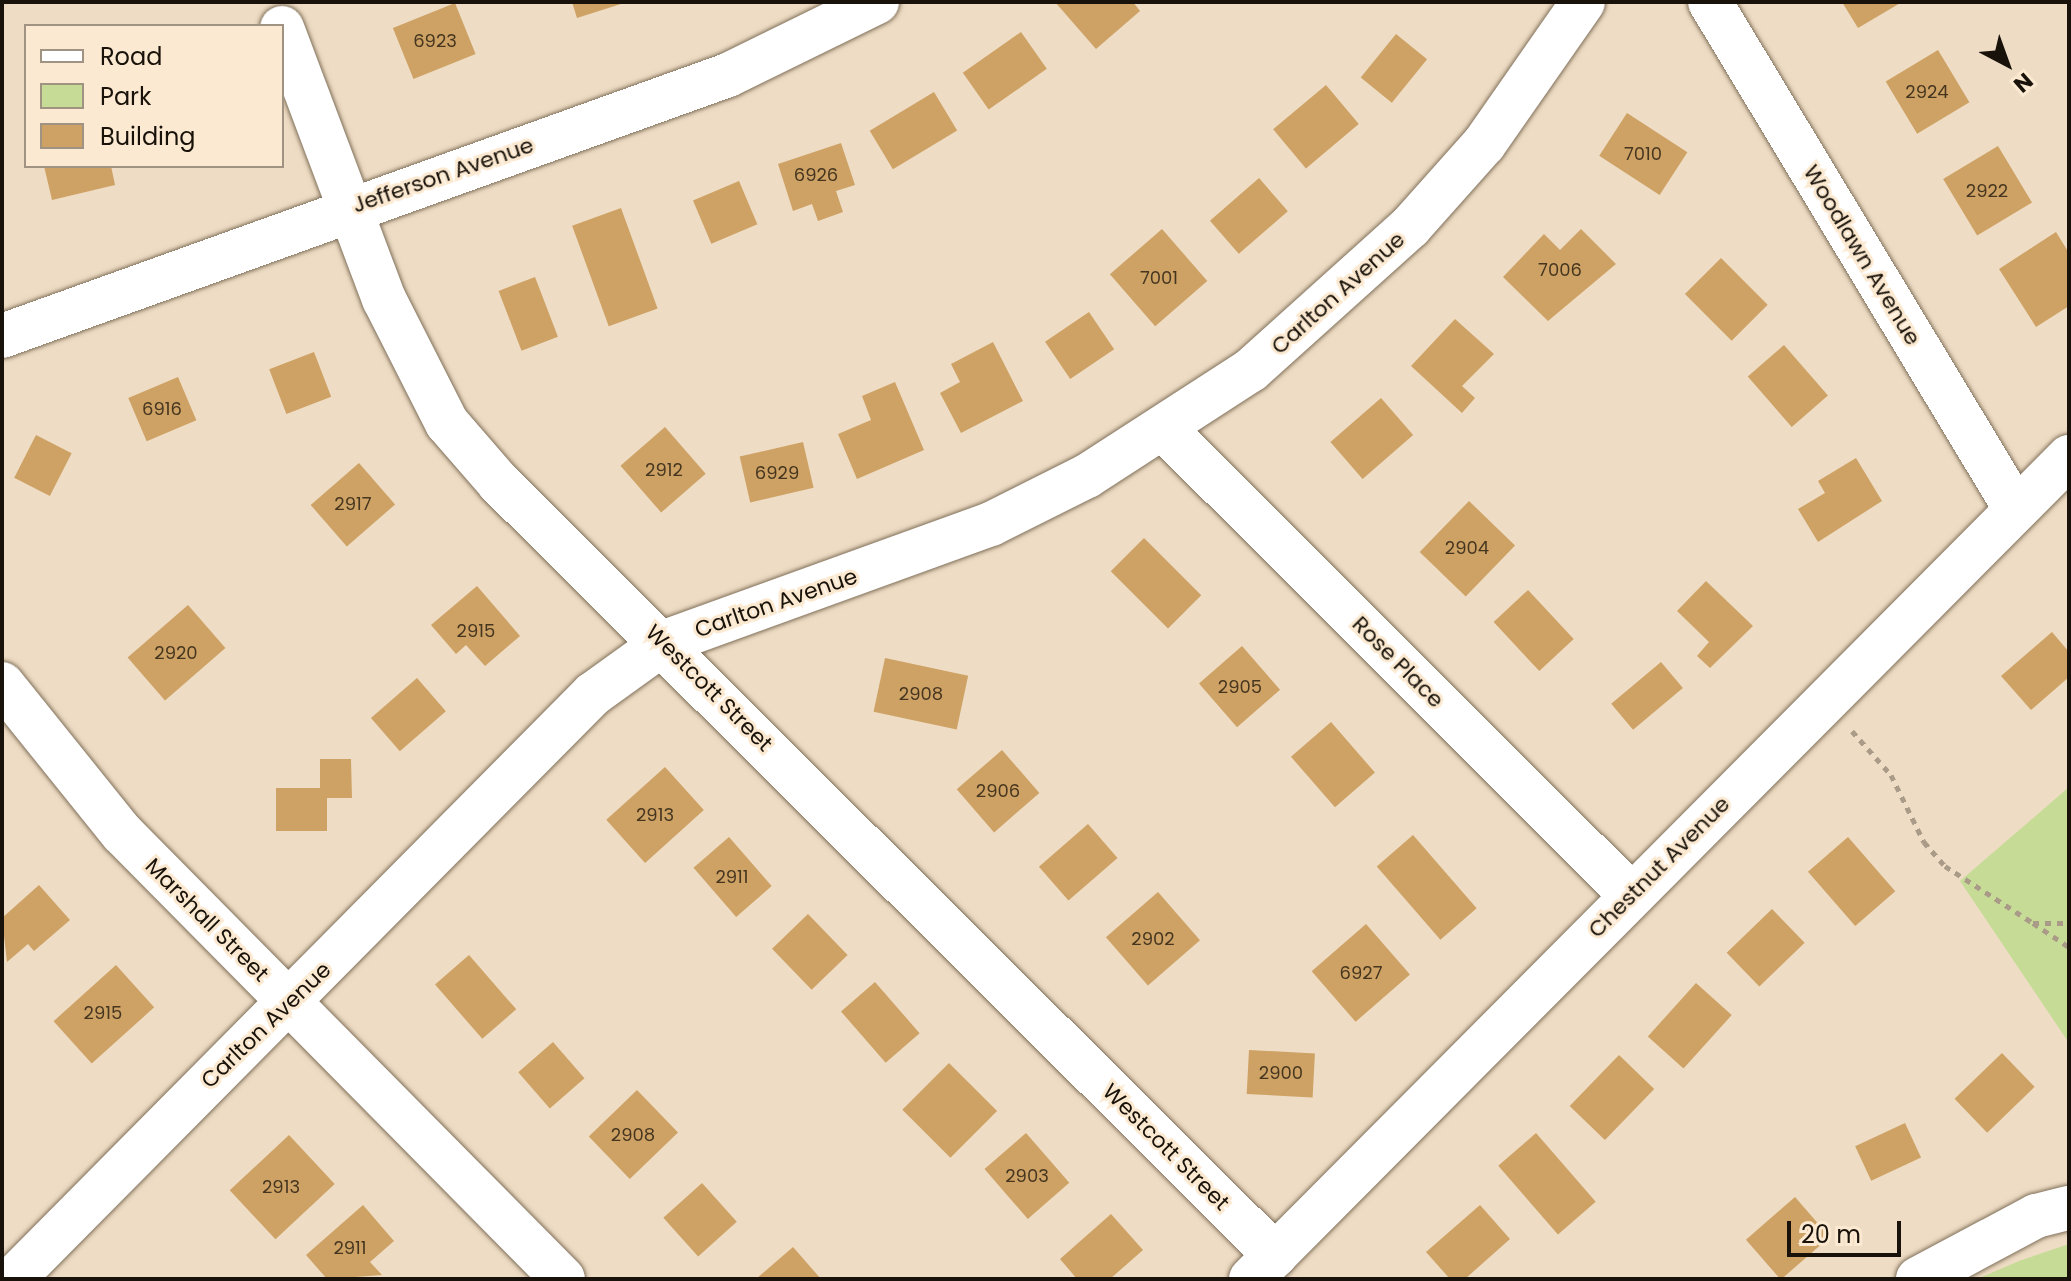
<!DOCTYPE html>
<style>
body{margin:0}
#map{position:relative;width:2071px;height:1281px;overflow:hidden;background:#eedcc4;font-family:Poppins,sans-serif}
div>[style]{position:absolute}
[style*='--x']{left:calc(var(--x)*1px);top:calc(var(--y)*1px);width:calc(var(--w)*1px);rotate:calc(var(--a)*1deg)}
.green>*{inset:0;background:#c6dc96}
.building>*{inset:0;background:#cea264;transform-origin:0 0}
.path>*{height:5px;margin-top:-2.5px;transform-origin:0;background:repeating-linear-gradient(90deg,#a99b88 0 6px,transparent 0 12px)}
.roads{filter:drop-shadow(0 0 2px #80705a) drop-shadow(0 0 2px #80705a)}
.street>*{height:44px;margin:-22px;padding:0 22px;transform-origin:22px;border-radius:22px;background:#fff}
span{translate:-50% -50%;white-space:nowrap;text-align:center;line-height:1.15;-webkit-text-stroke:6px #fce9d1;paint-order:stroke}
.number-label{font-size:18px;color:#463620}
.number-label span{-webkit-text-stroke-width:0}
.street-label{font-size:22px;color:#18120a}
.frame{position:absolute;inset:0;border:4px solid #18120a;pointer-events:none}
.legend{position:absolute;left:24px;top:24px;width:260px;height:144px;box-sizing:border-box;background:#fce9d1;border:2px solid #a19381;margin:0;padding:10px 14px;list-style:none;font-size:24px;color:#18120a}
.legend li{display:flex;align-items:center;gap:16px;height:40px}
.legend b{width:40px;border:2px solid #a19381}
.north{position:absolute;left:1967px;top:24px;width:80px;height:80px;-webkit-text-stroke:6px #fce9d1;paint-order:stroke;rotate:139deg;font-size:22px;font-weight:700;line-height:32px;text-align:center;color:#18120a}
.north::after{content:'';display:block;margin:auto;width:28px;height:36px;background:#18120a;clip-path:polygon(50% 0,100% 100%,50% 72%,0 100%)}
.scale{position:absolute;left:1787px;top:1221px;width:114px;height:36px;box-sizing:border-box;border:4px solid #18120a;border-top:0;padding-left:10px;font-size:24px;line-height:28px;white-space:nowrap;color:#18120a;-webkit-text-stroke:6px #fce9d1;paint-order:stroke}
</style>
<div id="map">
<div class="green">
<i style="clip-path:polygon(2069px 787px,2069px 1043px,1960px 881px)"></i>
<i style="clip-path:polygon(2069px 1244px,2069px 1279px,1977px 1279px,2019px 1261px)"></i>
</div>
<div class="building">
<i style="clip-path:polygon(572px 2px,624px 2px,624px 3px,577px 18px)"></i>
<i style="clip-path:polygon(1055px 2px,1133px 2px,1140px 11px,1096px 49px)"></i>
<i style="clip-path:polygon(1842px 2px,1902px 2px,1858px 28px)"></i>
<i style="left:455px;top:3px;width:55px;height:67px;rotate:68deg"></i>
<i style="left:1021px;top:32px;width:45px;height:71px;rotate:55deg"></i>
<i style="left:1396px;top:34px;width:40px;height:56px;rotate:39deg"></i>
<i style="left:1938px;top:50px;width:61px;height:61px;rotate:59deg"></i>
<i style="left:1326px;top:85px;width:51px;height:69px;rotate:50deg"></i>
<i style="left:934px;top:92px;width:45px;height:75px;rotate:59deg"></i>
<i style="left:1627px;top:113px;width:72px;height:51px;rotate:33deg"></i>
<i style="clip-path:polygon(841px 143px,855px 185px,836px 191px,843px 212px,818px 221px,812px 204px,793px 211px,778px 164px)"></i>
<i style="left:1998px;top:146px;width:66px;height:64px;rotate:59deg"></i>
<i style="clip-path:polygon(44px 166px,111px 166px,115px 185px,52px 200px)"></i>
<i style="left:1259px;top:178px;width:44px;height:65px;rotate:49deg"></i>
<i style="left:739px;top:181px;width:47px;height:50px;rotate:67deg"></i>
<i style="left:621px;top:208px;width:107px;height:52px;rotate:70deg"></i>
<i style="left:1162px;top:229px;width:69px;height:69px;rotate:49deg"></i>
<i style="clip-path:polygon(1581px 229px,1616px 264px,1548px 321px,1503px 277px,1544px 234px,1560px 250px)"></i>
<i style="clip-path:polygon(2056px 232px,2069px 253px,2069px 306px,2036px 327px,1999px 269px)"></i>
<i style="left:1721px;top:258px;width:66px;height:51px;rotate:45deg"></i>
<i style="left:535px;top:277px;width:64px;height:39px;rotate:69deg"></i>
<i style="left:1089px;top:312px;width:45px;height:53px;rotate:56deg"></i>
<i style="clip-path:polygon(1455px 319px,1494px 354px,1462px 386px,1475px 398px,1462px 413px,1411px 366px)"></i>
<i style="clip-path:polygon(993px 342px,1023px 401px,961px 433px,940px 393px,960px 382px,951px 364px)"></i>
<i style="left:1784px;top:345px;width:67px;height:48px;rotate:49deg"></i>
<i style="left:314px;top:352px;width:48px;height:48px;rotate:69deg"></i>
<i style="left:178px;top:377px;width:47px;height:54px;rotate:67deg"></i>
<i style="clip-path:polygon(895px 382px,924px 450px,857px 479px,838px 434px,871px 420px,862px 396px)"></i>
<i style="left:1381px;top:398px;width:49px;height:67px;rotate:49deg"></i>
<i style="left:665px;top:427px;width:62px;height:59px;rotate:49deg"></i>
<i style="left:36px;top:435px;width:40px;height:48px;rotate:27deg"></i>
<i style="left:803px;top:442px;width:47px;height:65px;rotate:77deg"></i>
<i style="clip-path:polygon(1856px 458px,1882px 501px,1818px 542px,1798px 509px,1825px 493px,1818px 481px)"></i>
<i style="left:359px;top:463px;width:55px;height:64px;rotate:49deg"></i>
<i style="left:1469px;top:501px;width:64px;height:71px;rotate:44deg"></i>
<i style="left:1144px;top:538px;width:81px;height:47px;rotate:45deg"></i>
<i style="clip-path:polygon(1706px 581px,1753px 626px,1710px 668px,1697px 656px,1709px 642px,1677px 611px)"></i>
<i style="clip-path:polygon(477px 586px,520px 636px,485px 666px,466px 645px,456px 654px,431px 625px)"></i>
<i style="left:1528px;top:590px;width:67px;height:47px;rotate:47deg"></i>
<i style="left:188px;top:605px;width:57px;height:80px;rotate:49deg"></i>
<i style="clip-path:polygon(2052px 632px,2069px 652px,2069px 677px,2031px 710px,2001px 676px)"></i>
<i style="left:1242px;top:646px;width:58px;height:57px;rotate:49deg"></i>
<i style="left:885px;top:658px;width:85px;height:55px;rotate:12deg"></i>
<i style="left:1661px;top:662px;width:34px;height:65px;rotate:50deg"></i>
<i style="left:417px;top:678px;width:44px;height:61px;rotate:49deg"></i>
<i style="left:1331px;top:722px;width:67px;height:53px;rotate:49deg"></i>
<i style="left:1002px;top:750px;width:57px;height:60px;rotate:49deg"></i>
<i style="clip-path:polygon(320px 759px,351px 759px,352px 798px,327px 798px,327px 831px,276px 831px,276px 788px,320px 788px)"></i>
<i style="left:665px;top:767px;width:58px;height:79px;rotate:48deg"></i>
<i style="left:1088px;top:824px;width:45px;height:65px;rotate:49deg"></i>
<i style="left:1413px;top:835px;width:97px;height:48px;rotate:49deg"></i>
<i style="left:729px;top:837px;width:65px;height:47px;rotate:49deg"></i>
<i style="left:1848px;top:837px;width:72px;height:53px;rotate:49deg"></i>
<i style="clip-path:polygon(39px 885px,70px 920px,34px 951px,28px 944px,7px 962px,2px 918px)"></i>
<i style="left:1158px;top:892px;width:64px;height:69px;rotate:49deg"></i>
<i style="left:1772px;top:909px;width:47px;height:63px;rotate:46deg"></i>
<i style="left:808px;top:914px;width:57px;height:50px;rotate:46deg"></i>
<i style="left:1366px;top:924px;width:67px;height:72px;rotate:49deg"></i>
<i style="left:469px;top:955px;width:72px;height:45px;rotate:49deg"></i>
<i style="left:116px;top:965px;width:57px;height:84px;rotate:48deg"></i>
<i style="left:875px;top:982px;width:68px;height:45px;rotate:49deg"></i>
<i style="left:1696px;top:983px;width:48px;height:72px;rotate:42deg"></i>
<i style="left:553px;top:1042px;width:48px;height:46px;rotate:49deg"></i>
<i style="left:1249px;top:1050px;width:66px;height:44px;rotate:3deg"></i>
<i style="left:2002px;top:1053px;width:47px;height:66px;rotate:46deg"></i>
<i style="left:1619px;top:1055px;width:49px;height:71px;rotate:44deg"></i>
<i style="left:949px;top:1063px;width:68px;height:66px;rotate:45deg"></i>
<i style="left:637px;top:1090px;width:59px;height:67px;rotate:46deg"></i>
<i style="left:1905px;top:1123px;width:38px;height:55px;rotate:65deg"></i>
<i style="left:1026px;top:1133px;width:66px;height:55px;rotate:49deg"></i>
<i style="left:1536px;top:1133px;width:91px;height:50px;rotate:49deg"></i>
<i style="left:289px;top:1135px;width:67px;height:81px;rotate:47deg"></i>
<i style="left:702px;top:1183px;width:52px;height:52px;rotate:48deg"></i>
<i style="left:1795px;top:1197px;width:53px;height:65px;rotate:49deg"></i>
<i style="clip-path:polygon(363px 1205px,394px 1241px,370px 1262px,382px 1275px,327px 1279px,306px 1255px)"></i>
<i style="clip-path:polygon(1480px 1205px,1510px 1239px,1465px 1279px,1450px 1279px,1426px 1252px)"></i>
<i style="clip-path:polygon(1111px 1214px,1143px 1250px,1110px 1279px,1077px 1279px,1060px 1259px)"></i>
<i style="clip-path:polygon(793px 1247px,821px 1279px,756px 1279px)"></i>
</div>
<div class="path">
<i style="--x:1852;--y:731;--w:59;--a:48.4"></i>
<i style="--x:1891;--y:775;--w:75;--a:63.8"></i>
<i style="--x:1924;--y:842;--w:32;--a:49"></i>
<i style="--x:1945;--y:866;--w:105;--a:32.9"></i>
<i style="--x:2033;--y:923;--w:36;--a:0"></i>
<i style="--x:2033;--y:923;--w:43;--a:33.7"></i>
</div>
<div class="roads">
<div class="street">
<i style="--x:1710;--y:2;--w:591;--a:58.92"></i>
<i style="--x:282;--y:28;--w:290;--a:69.4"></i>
<i style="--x:384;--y:299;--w:139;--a:63.1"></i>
<i style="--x:447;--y:423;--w:79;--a:49.1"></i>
<i style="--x:499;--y:483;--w:1095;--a:44.85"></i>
<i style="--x:2;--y:336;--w:771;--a:-19.77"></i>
<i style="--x:728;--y:75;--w:166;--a:-26.1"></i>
<i style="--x:1164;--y:429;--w:660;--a:44.94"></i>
<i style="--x:2;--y:684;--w:191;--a:51.2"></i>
<i style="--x:122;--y:833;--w:627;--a:45.32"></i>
<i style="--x:13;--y:1279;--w:824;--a:-45.25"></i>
<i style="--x:593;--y:694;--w:89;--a:-35.8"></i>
<i style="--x:665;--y:642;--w:347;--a:-19.9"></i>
<i style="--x:991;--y:524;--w:107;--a:-26.6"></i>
<i style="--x:1087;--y:476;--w:195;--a:-32.9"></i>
<i style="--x:1251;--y:370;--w:214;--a:-42"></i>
<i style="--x:1410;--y:227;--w:111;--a:-48.3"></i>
<i style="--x:1484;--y:144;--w:173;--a:-55.1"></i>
<i style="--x:1251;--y:1279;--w:1160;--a:-45.14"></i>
<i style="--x:1918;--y:1279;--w:134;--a:-28.1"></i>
<i style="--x:2036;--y:1216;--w:34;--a:-14"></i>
</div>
</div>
<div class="number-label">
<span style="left:435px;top:41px">6923</span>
<span style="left:1927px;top:92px">2924</span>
<span style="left:1643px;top:154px">7010</span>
<span style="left:816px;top:175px">6926</span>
<span style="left:1987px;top:191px">2922</span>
<span style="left:1560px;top:270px">7006</span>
<span style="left:1159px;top:278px">7001</span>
<span style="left:162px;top:409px">6916</span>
<span style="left:664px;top:470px">2912</span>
<span style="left:777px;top:473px">6929</span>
<span style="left:353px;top:504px">2917</span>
<span style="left:1467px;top:548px">2904</span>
<span style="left:476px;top:631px">2915</span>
<span style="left:176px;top:653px">2920</span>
<span style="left:1240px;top:687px">2905</span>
<span style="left:921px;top:694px">2908</span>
<span style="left:998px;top:791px">2906</span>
<span style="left:655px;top:815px">2913</span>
<span style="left:732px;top:877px">2911</span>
<span style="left:1153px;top:939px">2902</span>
<span style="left:1361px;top:973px">6927</span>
<span style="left:103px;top:1013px">2915</span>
<span style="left:1281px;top:1073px">2900</span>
<span style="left:633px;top:1135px">2908</span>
<span style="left:1027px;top:1176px">2903</span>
<span style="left:281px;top:1187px">2913</span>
<span style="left:350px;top:1248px">2911</span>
</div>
<div class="street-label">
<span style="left:443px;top:175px;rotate:-19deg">Jefferson Avenue</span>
<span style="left:1862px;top:255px;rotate:59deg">Woodlawn Avenue</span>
<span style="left:1338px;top:293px;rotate:-42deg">Carlton Avenue</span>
<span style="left:776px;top:603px;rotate:-19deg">Carlton Avenue</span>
<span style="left:1398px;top:662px;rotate:45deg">Rose Place</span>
<span style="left:709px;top:688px;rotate:45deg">Westcott Street</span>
<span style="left:1659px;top:867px;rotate:-45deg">Chestnut Avenue</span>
<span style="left:207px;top:920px;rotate:45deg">Marshall Street</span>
<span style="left:266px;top:1025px;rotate:-44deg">Carlton Avenue</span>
<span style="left:1166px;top:1147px;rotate:45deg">Westcott Street</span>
</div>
<div class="frame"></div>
<ul class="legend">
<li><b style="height:10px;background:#fff"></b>Road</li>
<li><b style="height:22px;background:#c6dc96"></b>Park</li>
<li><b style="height:22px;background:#cea264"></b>Building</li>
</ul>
<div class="north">N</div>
<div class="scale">20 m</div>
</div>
